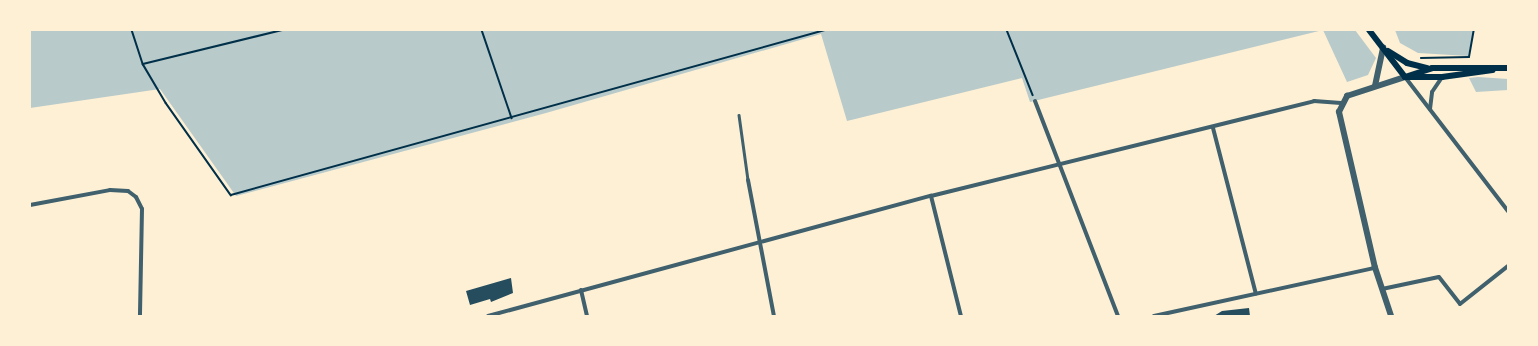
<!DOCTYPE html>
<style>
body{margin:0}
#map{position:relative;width:1538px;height:346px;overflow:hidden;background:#fdf0d5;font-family:Barlow,sans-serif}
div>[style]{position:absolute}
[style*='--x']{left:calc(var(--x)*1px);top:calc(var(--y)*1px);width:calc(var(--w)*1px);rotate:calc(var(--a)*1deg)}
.green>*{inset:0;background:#b9caca}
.building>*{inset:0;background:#264d5e}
.path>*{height:1.5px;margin:-0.75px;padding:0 0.75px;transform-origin:0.75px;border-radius:0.75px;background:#003049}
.service>*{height:2.5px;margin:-1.25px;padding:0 1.25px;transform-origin:1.25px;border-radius:1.25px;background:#3f606c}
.minor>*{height:4px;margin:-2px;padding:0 2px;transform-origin:2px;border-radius:2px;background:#3f606c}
.tertiary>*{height:5.5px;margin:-2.75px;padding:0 2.75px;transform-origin:2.75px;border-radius:2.75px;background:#3f606c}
.secondary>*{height:6px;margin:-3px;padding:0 3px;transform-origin:3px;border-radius:3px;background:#003049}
span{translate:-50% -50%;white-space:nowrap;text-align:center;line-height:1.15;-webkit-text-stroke:4px #fdf0d5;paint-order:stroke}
.frame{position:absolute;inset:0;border:31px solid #fdf0d5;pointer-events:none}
</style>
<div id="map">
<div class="green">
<i style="clip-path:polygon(30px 30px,1355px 30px,1376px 58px,1368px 75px,1347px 82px,1323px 30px,1030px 102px,1022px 78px,847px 121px,821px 34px,546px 113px,236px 196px,160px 89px,30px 108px)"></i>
<i style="clip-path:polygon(1395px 30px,1474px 30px,1468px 56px,1418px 53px,1400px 43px)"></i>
<i style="clip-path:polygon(1478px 77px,1508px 79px,1508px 90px,1476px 92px,1469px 78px)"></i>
</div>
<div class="building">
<i style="clip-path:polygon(511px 278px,513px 293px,491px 302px,490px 299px,470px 305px,466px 291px)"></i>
<i style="clip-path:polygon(1249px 308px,1250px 316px,1214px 316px,1222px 311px)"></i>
</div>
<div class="path">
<i style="--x:132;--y:30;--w:36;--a:72"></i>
<i style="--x:143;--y:64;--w:45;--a:59.5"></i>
<i style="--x:166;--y:103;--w:113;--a:54.8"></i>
<i style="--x:231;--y:195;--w:616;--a:-15.52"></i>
<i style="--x:482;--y:30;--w:93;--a:71.2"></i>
<i style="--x:1007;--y:30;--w:70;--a:68.2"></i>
<i style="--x:1421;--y:58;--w:48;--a:-1.2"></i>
<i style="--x:1469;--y:57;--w:27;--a:-80"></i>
<i style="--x:143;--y:64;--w:144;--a:-13.7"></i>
</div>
<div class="service">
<i style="--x:739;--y:115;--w:66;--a:82.1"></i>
</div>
<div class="minor">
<i style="--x:1405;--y:77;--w:169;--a:52.5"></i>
<i style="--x:1035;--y:101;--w:230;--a:68.9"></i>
<i style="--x:1430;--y:109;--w:17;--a:-83"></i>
<i style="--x:1432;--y:92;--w:18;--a:-56"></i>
<i style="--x:1213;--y:128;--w:171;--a:75.5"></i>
<i style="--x:748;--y:180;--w:138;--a:79.2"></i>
<i style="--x:931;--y:196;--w:124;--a:76"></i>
<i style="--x:30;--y:205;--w:81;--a:-10.6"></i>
<i style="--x:110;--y:190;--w:18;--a:3"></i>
<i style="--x:128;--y:191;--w:10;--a:37"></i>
<i style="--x:136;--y:197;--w:13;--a:63"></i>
<i style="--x:142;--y:209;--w:107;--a:91.1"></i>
<i style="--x:1382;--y:289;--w:58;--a:-11.9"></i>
<i style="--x:1439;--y:277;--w:34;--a:52"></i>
<i style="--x:1460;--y:304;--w:61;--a:-38.4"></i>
<i style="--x:581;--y:290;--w:27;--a:77"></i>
<i style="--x:488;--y:316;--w:459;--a:-15.2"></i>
<i style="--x:931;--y:196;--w:395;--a:-13.9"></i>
<i style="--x:1314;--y:101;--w:27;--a:4"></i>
<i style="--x:1154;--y:316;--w:226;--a:-12.3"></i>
</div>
<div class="tertiary">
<i style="--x:1375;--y:86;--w:39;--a:-78"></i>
<i style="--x:1391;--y:316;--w:51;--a:-108.4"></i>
<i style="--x:1375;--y:268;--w:160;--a:-103"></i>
<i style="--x:1339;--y:112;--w:18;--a:-63"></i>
<i style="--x:1347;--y:96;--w:61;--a:-18.1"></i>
</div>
<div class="secondary">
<i style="--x:1369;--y:30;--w:59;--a:52.5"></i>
<i style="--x:1388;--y:51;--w:22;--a:32"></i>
<i style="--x:1407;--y:63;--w:21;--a:14"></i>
<i style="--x:1405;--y:77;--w:28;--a:-18"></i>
<i style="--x:1432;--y:68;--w:76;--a:0"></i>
<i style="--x:1405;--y:77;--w:37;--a:0"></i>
<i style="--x:1442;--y:77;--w:51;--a:-7.8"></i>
</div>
<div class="frame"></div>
</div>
